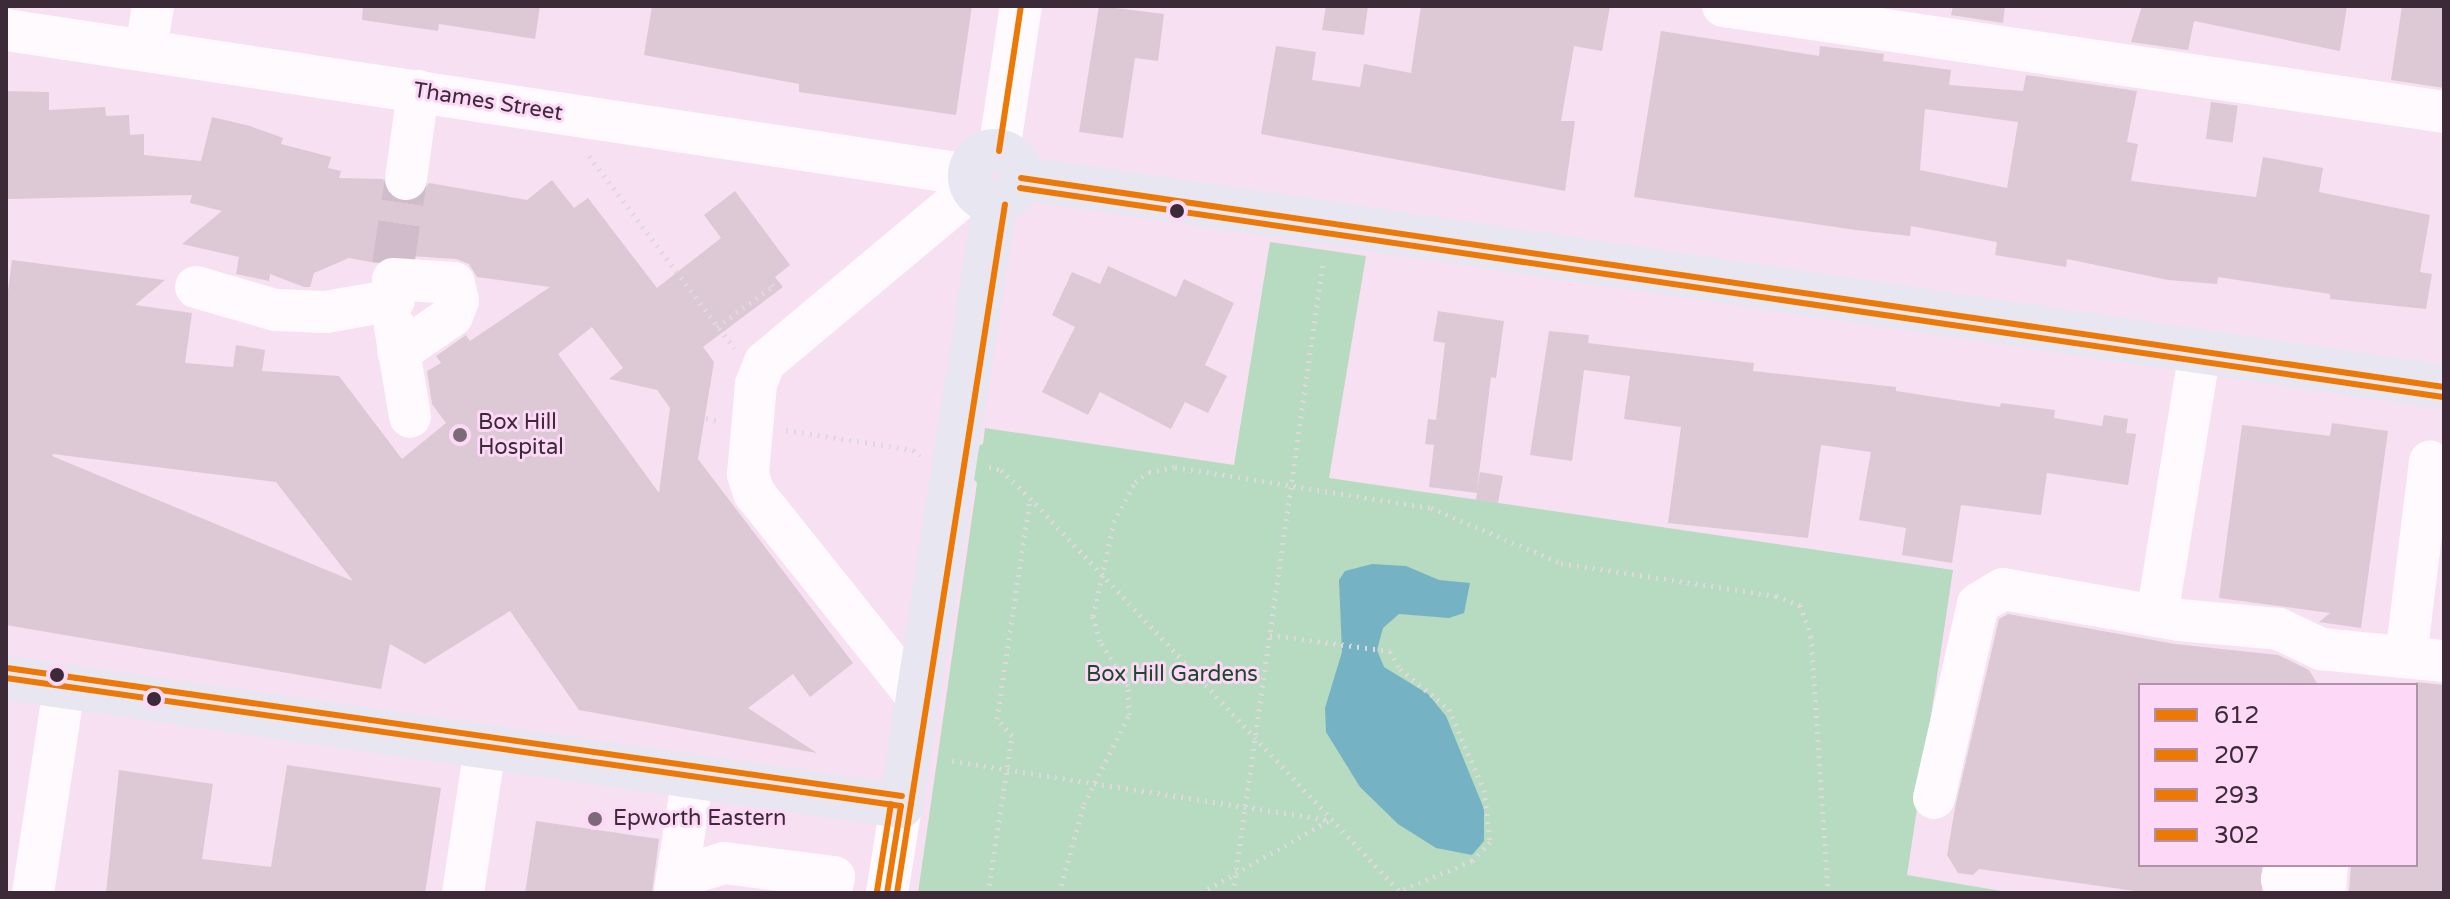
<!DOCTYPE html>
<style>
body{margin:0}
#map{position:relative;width:2450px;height:899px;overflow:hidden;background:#f6e0f1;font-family:"Varela Round",sans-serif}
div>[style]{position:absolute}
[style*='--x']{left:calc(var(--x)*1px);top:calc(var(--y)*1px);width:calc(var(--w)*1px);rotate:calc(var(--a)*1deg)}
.green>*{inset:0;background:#b6dbc1}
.water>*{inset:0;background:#75b2c4}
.building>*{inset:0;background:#ddc9d5;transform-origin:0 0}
.minor-tunnel>*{height:42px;margin-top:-21px;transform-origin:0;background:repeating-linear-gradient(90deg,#d1bccc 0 42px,transparent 0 63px)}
.path>*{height:5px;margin-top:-2.5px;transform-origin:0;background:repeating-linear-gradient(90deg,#dfd8dd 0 2px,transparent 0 8px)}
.minor>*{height:42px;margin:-21px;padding:0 21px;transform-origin:21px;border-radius:21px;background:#fefafd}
.major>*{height:44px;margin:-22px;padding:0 22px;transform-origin:22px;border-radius:22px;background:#e8e6f1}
.major>.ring{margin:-22px;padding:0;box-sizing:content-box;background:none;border:44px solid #e8e6f1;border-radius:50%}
.bus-1>*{height:6px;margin:-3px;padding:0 3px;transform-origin:3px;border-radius:3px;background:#ec7906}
.bus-2>*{height:6px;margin:-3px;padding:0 3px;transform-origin:3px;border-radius:3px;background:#ec7906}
.bus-3>*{height:6px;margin:-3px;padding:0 3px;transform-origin:3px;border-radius:3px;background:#ec7906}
.bus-4>*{height:6px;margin:-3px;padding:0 3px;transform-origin:3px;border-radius:3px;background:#ec7906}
.dots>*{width:22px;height:22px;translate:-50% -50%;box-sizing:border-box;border:4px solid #fed8f7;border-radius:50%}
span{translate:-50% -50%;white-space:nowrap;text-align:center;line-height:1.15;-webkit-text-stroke:6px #fed8f7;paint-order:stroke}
.street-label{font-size:22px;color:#3c2a39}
.poi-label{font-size:22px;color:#3c2a39}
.left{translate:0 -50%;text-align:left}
.park-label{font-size:22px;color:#1b492a}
.frame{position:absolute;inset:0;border:8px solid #3c2a39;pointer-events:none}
.legend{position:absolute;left:2138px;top:683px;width:280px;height:184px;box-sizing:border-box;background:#fed8f7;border:2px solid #b092ab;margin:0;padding:10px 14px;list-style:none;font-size:24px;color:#3c2a39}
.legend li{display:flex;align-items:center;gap:16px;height:40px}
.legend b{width:40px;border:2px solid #b092ab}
</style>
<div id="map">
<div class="green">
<i style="clip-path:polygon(1270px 242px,1366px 256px,1329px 478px,1953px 570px,1907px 875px,2013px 893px,918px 893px,977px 483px,966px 471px,969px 450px,983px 444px,985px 428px,1234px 465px)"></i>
</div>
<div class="water">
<i style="clip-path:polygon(1372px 564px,1406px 566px,1439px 580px,1470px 583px,1464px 613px,1449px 618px,1399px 614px,1383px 628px,1377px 650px,1384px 667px,1428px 694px,1446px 716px,1484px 809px,1484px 841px,1472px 855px,1436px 848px,1398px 824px,1360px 787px,1326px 732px,1325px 708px,1342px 652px,1339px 580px,1345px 571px)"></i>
</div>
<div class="building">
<i style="clip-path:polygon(363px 6px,540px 6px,535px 39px,439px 24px,438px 31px,362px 20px)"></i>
<i style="clip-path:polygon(652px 6px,972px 6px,956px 115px,799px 92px,799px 84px,644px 55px)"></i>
<i style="clip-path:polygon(1099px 6px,1164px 14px,1158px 61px,1135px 58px,1123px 138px,1079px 132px)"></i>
<i style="clip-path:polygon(1326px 6px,1368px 6px,1364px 35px,1322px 30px)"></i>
<i style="clip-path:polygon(1421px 6px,1610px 6px,1602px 51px,1574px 46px,1561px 121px,1575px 121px,1565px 191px,1261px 134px,1276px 46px,1316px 52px,1312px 80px,1360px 87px,1364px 64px,1411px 73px)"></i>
<i style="clip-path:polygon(1953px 6px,2005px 6px,2003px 23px,1951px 15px)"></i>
<i style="clip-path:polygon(2142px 6px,2347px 6px,2340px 51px,2194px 21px,2188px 50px,2131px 42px)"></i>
<i style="clip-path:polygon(2402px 6px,2444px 6px,2444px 88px,2391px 80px)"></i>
<i style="clip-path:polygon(evenodd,1661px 31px,1819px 56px,1820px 46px,1884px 54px,1883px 61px,1951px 70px,1949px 85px,2023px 91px,2026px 75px,2137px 91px,2127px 142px,2138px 144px,2131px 181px,2256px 197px,2263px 157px,2323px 168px,2319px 192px,2430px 215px,2420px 272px,2432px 274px,2426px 309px,2330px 299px,2330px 294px,2218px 277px,2217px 284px,2168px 280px,2067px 259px,2066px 267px,1995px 255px,1997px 242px,1911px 226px,1910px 236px,1856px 230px,1634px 197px,1661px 31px,1925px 109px,2018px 122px,2007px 188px,1920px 170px,1925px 109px)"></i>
<i style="clip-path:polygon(evenodd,6px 91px,49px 92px,49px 110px,105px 107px,106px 116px,129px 115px,130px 135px,144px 134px,144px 155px,201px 161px,212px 117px,250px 126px,283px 138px,281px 144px,331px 157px,328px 168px,341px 171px,339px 178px,383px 179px,391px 197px,402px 203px,416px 201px,429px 183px,527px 200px,552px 180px,574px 208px,588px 198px,657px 288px,721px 238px,704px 215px,735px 191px,790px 265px,775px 277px,783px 287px,703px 347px,714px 362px,698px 459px,853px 663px,810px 697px,793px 674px,748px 708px,817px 753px,579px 710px,510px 611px,425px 664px,390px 644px,381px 689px,6px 625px,6px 306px,12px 260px,165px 280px,135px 305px,192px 313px,185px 363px,233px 367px,236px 345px,265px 350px,262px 371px,339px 376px,402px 459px,446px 423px,432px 404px,427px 371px,441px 363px,436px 356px,466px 335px,470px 341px,550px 287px,477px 277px,469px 264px,456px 259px,395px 255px,376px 263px,349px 258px,314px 273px,310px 287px,304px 287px,270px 274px,269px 281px,236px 274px,239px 257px,182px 244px,222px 211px,190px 203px,192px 195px,6px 199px,6px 91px,592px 327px,623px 368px,609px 379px,657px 390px,670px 408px,659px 493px,558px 354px,592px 327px,6px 91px,53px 454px,276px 482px,353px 581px,52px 456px,53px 454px)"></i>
<i style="left:2211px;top:102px;width:27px;height:37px;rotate:8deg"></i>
<i style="clip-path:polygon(1108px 266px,1176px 297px,1184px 279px,1234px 303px,1205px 365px,1227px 376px,1208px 413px,1185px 402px,1171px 429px,1100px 392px,1088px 415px,1042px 392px,1075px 327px,1052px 315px,1072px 272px,1100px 284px)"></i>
<i style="clip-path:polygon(1438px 311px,1504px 321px,1496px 378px,1491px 377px,1477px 490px,1480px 472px,1503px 476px,1498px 503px,1476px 500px,1477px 493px,1429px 487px,1434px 445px,1425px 444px,1428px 419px,1436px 420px,1445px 343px,1433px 341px)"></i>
<i style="clip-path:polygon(1549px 331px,1589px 335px,1588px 343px,1754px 363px,1753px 371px,1896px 387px,1896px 391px,2000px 407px,2001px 403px,2055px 410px,2054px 418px,2102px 426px,2104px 415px,2128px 419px,2126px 433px,2136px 434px,2128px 485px,2047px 473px,2041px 515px,1961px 505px,1952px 563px,1902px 555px,1906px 528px,1859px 520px,1871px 452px,1821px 445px,1808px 538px,1668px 523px,1681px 427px,1624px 419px,1630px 376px,1584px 370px,1572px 461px,1530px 455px)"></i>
<i style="clip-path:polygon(2332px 423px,2388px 431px,2361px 628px,2319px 622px,2330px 613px,2219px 598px,2242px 425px,2330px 436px)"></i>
<i style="clip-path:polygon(2008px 614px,2175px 644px,2278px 655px,2309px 670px,2318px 685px,2140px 685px,2140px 865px,2262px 865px,2262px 893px,2149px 893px,1979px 869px,1973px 875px,1958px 873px,1947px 855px,1955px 808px,1999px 619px)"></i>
<i style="clip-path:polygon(2416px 682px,2444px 685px,2444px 893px,2349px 893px,2351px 865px,2416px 865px)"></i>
<i style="clip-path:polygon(287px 765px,441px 788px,425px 893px,106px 893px,119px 770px,213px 784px,202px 859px,271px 867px)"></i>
<i style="clip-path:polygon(536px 821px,659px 839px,652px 893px,525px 893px)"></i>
</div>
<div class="minor-tunnel">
<i style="--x:393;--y:265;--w:87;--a:-81.4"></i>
</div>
<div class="path">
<i style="--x:589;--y:156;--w:241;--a:52.9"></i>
<i style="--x:717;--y:327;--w:69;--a:-36.2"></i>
<i style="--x:773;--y:286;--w:6;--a:-121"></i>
<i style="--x:706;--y:418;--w:14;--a:12"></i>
<i style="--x:786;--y:430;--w:129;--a:8.9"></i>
<i style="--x:913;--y:450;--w:9;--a:41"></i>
<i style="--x:989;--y:467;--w:12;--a:14"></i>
<i style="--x:1001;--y:470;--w:40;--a:44"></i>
<i style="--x:1030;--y:498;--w:542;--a:46.79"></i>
<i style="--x:1270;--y:635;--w:121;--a:7.6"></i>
<i style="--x:1390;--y:651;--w:21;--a:61"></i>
<i style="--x:1400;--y:669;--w:63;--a:39.2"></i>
<i style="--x:1449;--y:709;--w:88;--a:66.6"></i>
<i style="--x:1484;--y:790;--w:52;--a:83.4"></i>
<i style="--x:1490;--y:842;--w:26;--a:133"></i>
<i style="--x:1472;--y:861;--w:79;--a:157.7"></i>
<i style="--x:952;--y:761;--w:381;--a:8.9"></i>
<i style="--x:988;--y:893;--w:159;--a:-81.3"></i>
<i style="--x:1012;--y:736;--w:23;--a:-131"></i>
<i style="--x:997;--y:719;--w:223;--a:-81.5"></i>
<i style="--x:1059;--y:893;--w:92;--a:-74.3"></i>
<i style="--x:1084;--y:804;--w:100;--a:-63.2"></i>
<i style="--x:1129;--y:715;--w:29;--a:-92"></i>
<i style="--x:1128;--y:686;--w:53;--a:-121.9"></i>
<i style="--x:1100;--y:641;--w:26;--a:-106"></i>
<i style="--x:1093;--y:616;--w:96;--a:-77.4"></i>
<i style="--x:1114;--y:522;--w:45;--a:-62.3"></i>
<i style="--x:1135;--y:482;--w:17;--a:-36"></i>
<i style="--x:1149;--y:472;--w:26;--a:-11"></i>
<i style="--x:1175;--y:467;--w:259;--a:9.1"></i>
<i style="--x:1431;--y:508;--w:141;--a:22.9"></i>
<i style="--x:1561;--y:563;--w:218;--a:8.7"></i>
<i style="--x:1776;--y:596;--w:26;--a:21"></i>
<i style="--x:1800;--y:605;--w:33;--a:70"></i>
<i style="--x:1811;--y:636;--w:258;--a:86.2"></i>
<i style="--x:1201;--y:893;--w:146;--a:-29.6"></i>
<i style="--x:1233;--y:893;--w:637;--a:-81.88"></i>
</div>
<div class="minor">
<i style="--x:1723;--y:6;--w:729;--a:8.36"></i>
<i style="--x:6;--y:30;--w:975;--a:8.55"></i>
<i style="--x:146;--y:50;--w:45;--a:-81"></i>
<i style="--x:999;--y:151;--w:147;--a:-81.4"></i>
<i style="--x:406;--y:179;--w:89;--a:-82.2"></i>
<i style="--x:393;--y:279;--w:61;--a:3.8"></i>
<i style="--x:454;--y:283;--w:18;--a:77"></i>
<i style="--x:458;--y:301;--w:16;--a:112"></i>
<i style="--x:452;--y:316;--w:65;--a:145.6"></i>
<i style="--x:196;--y:287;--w:82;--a:16.2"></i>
<i style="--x:275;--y:310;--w:51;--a:2.2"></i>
<i style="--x:326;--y:312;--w:69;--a:-10"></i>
<i style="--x:395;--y:327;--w:91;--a:80.5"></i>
<i style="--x:2157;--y:616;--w:268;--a:-80.8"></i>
<i style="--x:2406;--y:657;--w:197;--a:-83"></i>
<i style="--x:917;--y:697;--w:261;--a:-128.6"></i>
<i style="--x:754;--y:493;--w:20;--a:-108"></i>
<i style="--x:748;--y:474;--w:90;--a:-84.9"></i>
<i style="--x:756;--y:384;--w:24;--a:-68"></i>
<i style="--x:765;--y:362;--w:271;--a:-39.9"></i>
<i style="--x:1934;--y:798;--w:199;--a:-77.2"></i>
<i style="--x:1978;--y:604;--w:29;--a:-31"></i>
<i style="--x:2003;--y:589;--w:179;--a:10"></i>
<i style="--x:2179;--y:620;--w:100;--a:5.1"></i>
<i style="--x:2279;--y:629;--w:47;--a:25.5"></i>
<i style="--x:2321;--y:649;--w:124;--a:5.6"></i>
<i style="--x:678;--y:877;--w:48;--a:-16.9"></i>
<i style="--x:724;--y:863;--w:111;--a:7.3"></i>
<i style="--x:834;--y:877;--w:16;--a:101"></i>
<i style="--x:675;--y:891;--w:116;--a:-81.1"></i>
<i style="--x:33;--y:893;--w:208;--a:-81.4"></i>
<i style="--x:463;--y:893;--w:148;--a:-81.4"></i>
<i style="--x:887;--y:893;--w:88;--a:-80.9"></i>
<i style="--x:2287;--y:893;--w:15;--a:-110"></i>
<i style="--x:2282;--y:879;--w:15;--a:-67"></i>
<i style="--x:2325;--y:893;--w:28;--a:-86"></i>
</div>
<div class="major">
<i class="ring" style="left:970px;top:151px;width:6px;height:6px"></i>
<i style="--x:1021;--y:178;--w:1438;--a:8.36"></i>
<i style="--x:6;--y:678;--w:904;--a:8.14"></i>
<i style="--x:901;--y:806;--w:611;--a:-81.15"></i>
</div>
<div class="bus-1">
<i style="--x:999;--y:151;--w:147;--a:-81.4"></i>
<i style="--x:1021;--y:178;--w:1438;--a:8.36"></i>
</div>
<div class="bus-2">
<i style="--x:1020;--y:188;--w:1438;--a:8.36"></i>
<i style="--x:897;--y:893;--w:697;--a:-81.09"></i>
</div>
<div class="bus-3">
<i style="--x:6;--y:678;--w:904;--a:8.14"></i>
<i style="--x:887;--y:893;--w:88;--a:-80.9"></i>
</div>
<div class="bus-4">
<i style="--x:7;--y:668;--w:904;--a:8.14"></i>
<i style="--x:877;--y:891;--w:88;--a:-80.9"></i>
</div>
<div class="dots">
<i style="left:1177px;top:211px;background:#3c2a39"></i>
<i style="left:460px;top:435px;background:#7d6a79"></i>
<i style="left:57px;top:675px;background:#3c2a39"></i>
<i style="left:154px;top:699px;background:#3c2a39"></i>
<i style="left:595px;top:819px;background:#7d6a79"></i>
</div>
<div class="street-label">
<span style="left:488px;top:102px;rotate:9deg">Thames Street</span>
</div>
<div class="poi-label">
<span class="left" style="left:478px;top:435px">Box Hill<br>Hospital</span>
<span class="left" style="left:613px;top:819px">Epworth Eastern</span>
</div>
<div class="park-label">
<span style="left:1172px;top:675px">Box Hill Gardens</span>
</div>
<div class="frame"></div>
<ul class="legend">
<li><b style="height:10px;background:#ec7906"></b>612</li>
<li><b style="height:10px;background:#ec7906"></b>207</li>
<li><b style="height:10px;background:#ec7906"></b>293</li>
<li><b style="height:10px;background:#ec7906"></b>302</li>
</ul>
</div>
